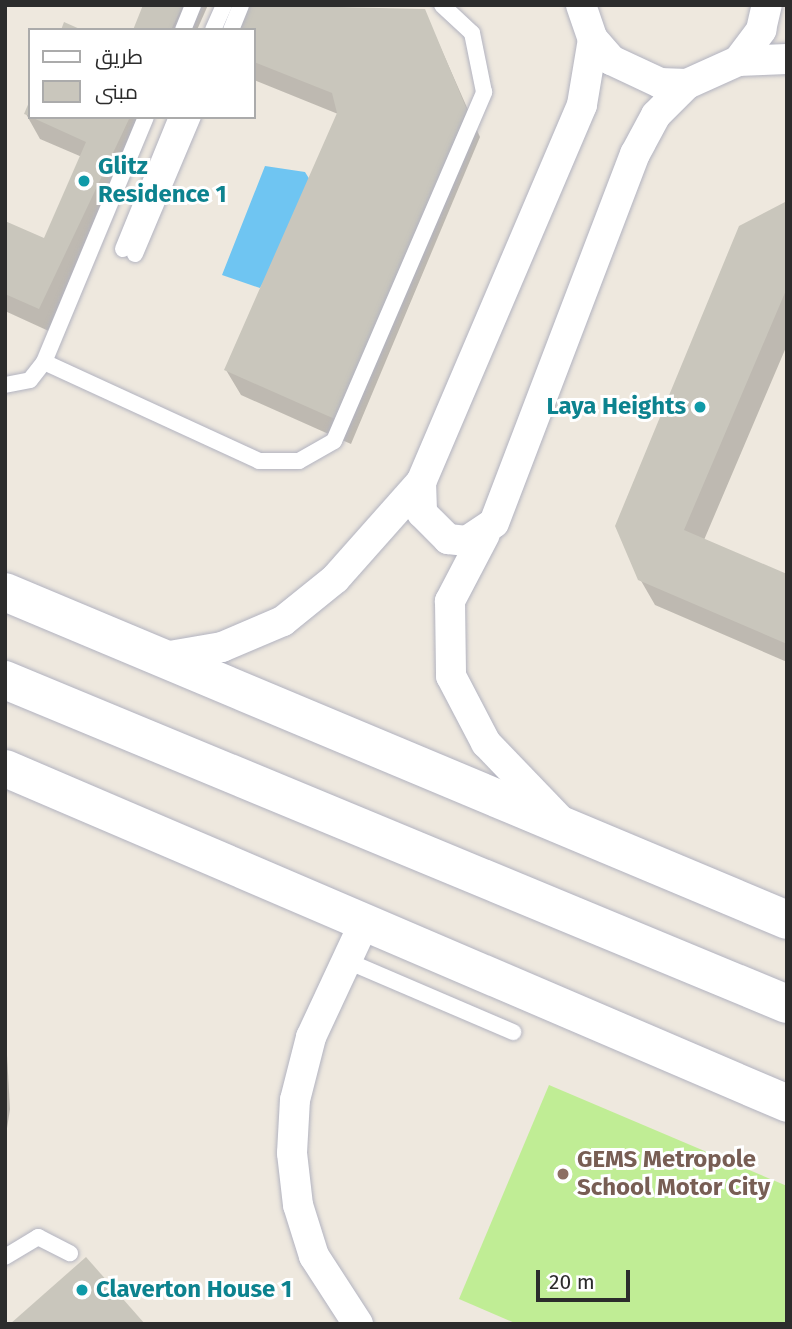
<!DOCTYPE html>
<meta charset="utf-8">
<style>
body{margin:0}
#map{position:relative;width:792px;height:1329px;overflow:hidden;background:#eee8de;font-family:"Fira Sans",Cairo,sans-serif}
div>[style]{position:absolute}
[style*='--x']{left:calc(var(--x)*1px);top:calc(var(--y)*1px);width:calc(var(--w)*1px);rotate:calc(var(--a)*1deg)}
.pitch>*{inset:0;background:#c0ed95}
.water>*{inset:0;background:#6fc5f2}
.shadow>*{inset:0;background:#0003}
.building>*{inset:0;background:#c9c6bc}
.roads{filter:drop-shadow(0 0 2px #b2b3c0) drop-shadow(0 0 2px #b2b3c0)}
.service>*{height:16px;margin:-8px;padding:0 8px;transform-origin:8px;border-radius:8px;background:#fff}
.minor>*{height:30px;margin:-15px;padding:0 15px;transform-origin:15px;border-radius:15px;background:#fff}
.tertiary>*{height:37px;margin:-18.5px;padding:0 18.5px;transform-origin:18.5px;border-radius:18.5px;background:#fff}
.secondary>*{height:38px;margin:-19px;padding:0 19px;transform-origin:19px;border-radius:19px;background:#fff}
.dots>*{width:19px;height:19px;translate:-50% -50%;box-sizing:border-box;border:4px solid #fff;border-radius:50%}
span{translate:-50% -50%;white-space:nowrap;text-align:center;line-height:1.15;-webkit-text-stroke:6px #fff;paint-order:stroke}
.culture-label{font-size:24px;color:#0d838f;font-weight:700}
.left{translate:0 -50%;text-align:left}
.right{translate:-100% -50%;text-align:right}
.education-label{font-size:24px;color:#785e54;font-weight:700}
.frame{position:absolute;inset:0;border:7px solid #2c2c2c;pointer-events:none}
.legend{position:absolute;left:28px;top:28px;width:228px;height:91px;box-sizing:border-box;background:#fff;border:2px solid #ababab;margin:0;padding:9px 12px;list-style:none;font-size:21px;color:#2c2c2c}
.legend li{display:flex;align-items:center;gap:14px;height:35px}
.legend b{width:35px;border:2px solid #ababab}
.scale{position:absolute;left:536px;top:1270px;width:94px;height:32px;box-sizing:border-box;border:4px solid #2c2c2c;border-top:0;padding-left:9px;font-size:21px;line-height:24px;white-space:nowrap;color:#2c2c2c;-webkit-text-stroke:5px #fff;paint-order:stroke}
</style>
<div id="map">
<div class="pitch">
<i style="clip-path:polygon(549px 1085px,787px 1186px,787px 1324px,517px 1324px,459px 1299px)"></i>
</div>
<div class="water">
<i style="clip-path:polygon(265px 166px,305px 172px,321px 198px,297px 223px,260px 288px,222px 275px)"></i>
</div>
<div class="shadow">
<i style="clip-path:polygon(145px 5px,208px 5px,197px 30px,135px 30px)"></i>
<i style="clip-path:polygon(246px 5px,424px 10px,480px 137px,351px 444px,241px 395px,226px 370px,338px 114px,254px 80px,254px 30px)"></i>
<i style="clip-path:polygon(30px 104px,30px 117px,155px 117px,53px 333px,5px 311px,5px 223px,45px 240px,82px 157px,40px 139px,26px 114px)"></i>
<i style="clip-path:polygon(787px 203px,787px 345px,704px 540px,787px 576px,787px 662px,655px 605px,640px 579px)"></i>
<i style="clip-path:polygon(5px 1019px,10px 1109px,5px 1141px)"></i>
</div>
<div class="building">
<i style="clip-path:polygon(143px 5px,183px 5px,171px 30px,133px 30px)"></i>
<i style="clip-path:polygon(245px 5px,425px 9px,467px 110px,337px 420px,224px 370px,337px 113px,332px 93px,254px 62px,254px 30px,234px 30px)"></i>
<i style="clip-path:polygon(64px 22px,82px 30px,61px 30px)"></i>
<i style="clip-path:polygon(30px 100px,30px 116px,24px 114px)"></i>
<i style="clip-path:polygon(31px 117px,130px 117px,39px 309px,5px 294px,5px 221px,44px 238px,86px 142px)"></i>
<i style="clip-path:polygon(787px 201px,787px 288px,684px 530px,787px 574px,787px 644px,638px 580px,615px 526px,739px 226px)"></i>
<i style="clip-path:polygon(86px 1257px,145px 1324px,10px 1324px)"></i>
</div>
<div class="roads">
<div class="service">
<i style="--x:183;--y:30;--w:27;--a:-68"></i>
<i style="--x:213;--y:30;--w:27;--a:-66"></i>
<i style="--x:231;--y:30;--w:27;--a:-68"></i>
<i style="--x:123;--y:249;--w:143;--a:-67.8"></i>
<i style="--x:135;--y:254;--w:149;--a:-67.1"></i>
<i style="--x:44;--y:362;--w:237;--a:24.7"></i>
<i style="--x:259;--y:461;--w:40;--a:0"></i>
<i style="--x:299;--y:461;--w:40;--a:-29.7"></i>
<i style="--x:334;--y:441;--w:380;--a:-66.7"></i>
<i style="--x:484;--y:92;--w:60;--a:-101.5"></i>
<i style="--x:472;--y:33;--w:41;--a:-137"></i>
<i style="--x:5;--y:385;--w:25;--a:-11"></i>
<i style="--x:30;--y:380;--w:23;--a:-52"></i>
<i style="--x:44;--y:362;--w:265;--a:-67.4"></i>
<i style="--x:345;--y:960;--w:183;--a:23.2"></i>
<i style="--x:5;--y:1257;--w:39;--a:-31"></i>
<i style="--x:38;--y:1237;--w:36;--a:27"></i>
</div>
<div class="minor">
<i style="--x:581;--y:5;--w:36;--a:71"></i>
<i style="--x:593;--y:39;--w:28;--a:49"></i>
<i style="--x:611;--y:60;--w:54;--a:25.1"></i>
<i style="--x:660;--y:83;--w:27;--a:2"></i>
<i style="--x:687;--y:84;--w:56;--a:-24.3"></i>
<i style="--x:738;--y:61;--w:39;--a:-53"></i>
<i style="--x:761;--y:30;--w:26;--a:-77"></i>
<i style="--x:593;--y:39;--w:67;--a:99.5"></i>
<i style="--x:582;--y:105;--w:410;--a:113.1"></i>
<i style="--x:421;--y:482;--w:31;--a:88"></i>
<i style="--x:422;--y:513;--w:37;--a:45"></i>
<i style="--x:448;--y:539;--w:19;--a:6"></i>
<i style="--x:467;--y:541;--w:32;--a:-34"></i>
<i style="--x:494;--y:523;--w:395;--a:-69.1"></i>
<i style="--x:635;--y:154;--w:44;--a:-61.7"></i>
<i style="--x:656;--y:115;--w:44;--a:-45"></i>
<i style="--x:738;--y:61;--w:49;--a:-2.3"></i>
<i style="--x:485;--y:534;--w:76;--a:117.6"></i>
<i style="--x:450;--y:601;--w:75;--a:89.2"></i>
<i style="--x:451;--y:676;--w:76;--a:62.4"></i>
<i style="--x:486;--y:743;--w:111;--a:46.1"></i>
<i style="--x:158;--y:658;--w:65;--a:-9.8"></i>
<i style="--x:222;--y:647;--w:66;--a:-23.1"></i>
<i style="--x:283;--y:621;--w:67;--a:-38.9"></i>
<i style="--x:335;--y:579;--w:130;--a:-48.4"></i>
<i style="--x:358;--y:1324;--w:81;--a:-122.9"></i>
<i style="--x:314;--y:1256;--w:53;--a:-107.4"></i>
<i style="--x:298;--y:1205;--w:52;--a:-96.6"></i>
<i style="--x:292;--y:1153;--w:53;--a:-86.8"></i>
<i style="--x:295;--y:1100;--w:65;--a:-75.7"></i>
<i style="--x:311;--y:1037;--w:128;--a:-65"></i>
</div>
<div class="tertiary">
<i style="--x:5;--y:768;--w:851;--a:23.19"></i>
</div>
<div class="secondary">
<i style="--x:5;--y:592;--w:848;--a:22.75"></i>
<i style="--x:5;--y:680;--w:846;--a:22.51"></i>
</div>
</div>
<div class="dots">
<i style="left:84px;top:181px;background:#0f9aa8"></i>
<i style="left:700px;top:407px;background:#0f9aa8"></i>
<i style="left:563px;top:1174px;background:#8d6e63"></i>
<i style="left:82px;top:1290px;background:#0f9aa8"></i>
</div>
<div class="culture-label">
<span class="left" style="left:98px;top:181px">Glitz<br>Residence 1</span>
<span class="right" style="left:686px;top:407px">Laya Heights</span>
<span class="left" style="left:96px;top:1290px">Claverton House 1</span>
</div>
<div class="education-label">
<span class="left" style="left:577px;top:1174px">GEMS Metropole<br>School Motor City</span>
</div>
<div class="frame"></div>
<ul class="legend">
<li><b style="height:9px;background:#fff"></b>طريق</li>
<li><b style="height:19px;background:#c9c6bc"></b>مبنى</li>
</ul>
<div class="scale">20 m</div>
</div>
